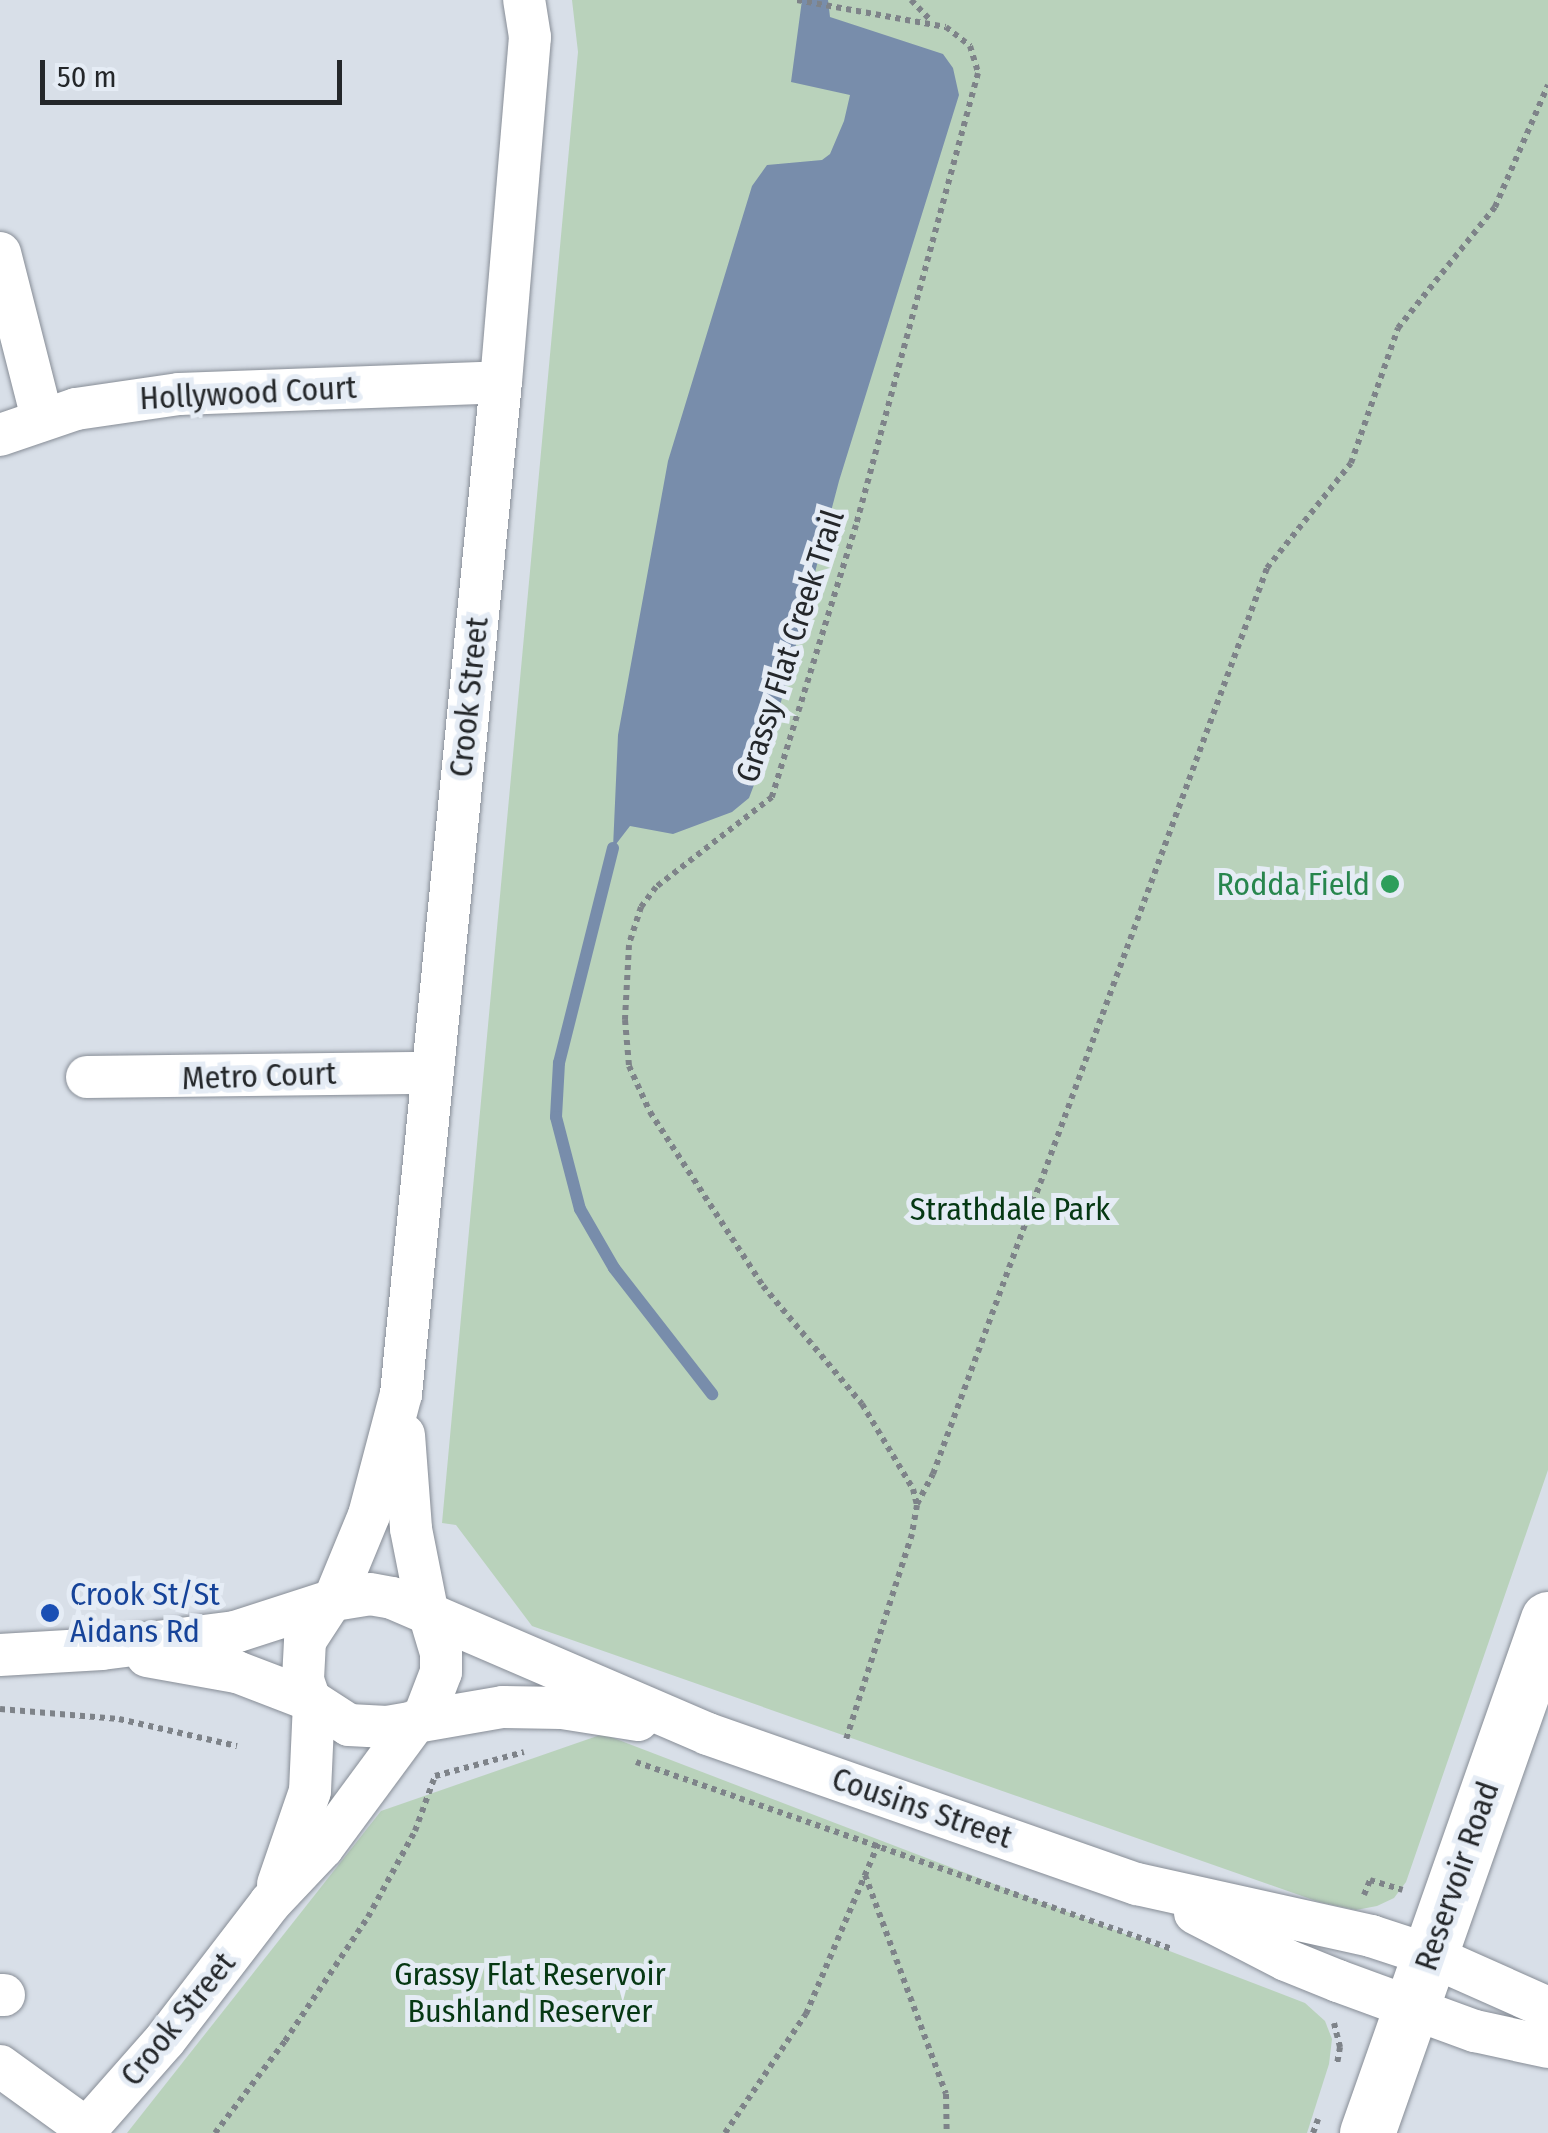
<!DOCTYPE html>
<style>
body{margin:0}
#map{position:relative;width:1548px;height:2133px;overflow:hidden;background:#d8dfe8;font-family:"Fira Sans Condensed",sans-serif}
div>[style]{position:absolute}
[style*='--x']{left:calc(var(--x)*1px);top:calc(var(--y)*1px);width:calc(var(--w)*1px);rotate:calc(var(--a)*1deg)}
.green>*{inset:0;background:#b9d2bb}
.water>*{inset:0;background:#788dab}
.stream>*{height:12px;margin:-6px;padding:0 6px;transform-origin:6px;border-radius:6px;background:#788dab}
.path>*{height:6px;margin-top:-3px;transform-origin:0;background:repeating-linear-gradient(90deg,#7e8389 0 5px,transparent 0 10px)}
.roads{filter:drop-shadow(0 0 2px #878d96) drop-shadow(0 0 2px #878d96)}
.minor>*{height:42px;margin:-21px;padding:0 21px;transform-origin:21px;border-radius:21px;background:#fff}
.major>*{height:55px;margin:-27.5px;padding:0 27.5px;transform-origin:27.5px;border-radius:27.5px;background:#fff}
.dots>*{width:28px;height:28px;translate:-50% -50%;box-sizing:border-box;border:5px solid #e5ecf5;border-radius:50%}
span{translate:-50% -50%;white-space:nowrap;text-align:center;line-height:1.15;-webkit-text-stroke:10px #e5ecf5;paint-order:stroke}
.street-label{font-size:32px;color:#24272a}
.leisure-label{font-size:32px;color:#27864d}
.right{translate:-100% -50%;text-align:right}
.park-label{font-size:32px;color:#063813}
.transit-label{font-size:32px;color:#164399}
.left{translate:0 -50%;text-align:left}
.scale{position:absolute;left:40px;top:60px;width:302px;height:45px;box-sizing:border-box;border:5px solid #24272a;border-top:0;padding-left:12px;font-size:30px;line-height:35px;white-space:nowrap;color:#24272a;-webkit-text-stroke:8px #e5ecf5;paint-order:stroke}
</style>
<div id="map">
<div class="green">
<i style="clip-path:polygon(572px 0,1548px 0,1548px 1470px,1406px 1882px,1394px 1898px,1377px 1906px,1356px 1910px,1319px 1902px,532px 1626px,456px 1525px,442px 1523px,578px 52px)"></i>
<i style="clip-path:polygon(603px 1734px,1305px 2003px,1325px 2021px,1332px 2039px,1329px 2064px,1307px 2133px,127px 2133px,381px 1811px)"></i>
</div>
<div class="water">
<i style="clip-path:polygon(802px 0,828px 0,830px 17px,943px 54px,953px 68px,959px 95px,839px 481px,771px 740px,749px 798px,732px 812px,673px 834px,630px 826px,613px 848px,618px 735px,668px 461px,752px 186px,767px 165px,822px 160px,830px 154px,844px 121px,850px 95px,791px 82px)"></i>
</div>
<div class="stream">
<i style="--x:613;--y:848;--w:222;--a:104.1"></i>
<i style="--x:559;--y:1063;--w:54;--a:93.2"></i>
<i style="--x:556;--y:1117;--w:95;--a:75.4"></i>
<i style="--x:580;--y:1209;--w:68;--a:60"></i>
<i style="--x:614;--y:1268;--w:160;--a:52.1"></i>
</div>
<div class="path">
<i style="--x:797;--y:0;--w:151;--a:10.3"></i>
<i style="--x:946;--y:27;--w:31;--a:38"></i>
<i style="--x:970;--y:46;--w:28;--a:73"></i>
<i style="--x:978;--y:73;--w:468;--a:105.1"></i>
<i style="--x:856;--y:525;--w:285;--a:107.2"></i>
<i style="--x:772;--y:797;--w:147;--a:142.2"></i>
<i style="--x:656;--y:887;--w:25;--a:127"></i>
<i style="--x:641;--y:907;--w:40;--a:108"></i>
<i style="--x:629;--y:945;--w:75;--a:93.1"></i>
<i style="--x:625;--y:1020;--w:46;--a:85"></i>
<i style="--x:629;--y:1066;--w:51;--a:65.5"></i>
<i style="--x:650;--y:1112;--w:207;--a:57"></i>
<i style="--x:763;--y:1286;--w:154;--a:50"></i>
<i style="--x:862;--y:1404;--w:99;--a:59"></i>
<i style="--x:913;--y:1489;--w:16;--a:76"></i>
<i style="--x:917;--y:1505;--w:29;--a:100"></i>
<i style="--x:912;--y:1534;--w:215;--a:107.8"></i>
<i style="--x:911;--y:0;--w:29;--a:46"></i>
<i style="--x:917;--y:1504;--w:34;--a:-62"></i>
<i style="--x:933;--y:1474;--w:966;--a:-69.76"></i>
<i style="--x:1267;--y:568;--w:134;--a:-51.3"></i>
<i style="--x:1351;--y:463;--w:143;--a:-70.8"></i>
<i style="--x:1398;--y:328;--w:155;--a:-51.3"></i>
<i style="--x:1495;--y:207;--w:133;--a:-66.5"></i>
<i style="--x:0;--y:1709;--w:119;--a:4.8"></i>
<i style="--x:119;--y:1719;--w:121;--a:12.9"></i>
<i style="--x:636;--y:1762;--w:568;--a:19.23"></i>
<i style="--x:865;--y:1875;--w:233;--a:69.7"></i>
<i style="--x:946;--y:2094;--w:39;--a:89"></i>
<i style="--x:1364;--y:1895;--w:16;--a:-68"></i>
<i style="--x:1370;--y:1880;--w:34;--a:17"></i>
<i style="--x:1334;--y:2023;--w:25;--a:76"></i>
<i style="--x:1340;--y:2047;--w:17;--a:100"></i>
<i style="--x:215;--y:2133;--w:116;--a:-52.7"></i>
<i style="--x:285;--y:2041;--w:149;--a:-56.2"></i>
<i style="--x:368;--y:1917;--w:98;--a:-61.3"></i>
<i style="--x:415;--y:1831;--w:59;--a:-70"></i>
<i style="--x:435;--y:1776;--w:92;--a:-15.1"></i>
<i style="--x:725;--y:2133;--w:144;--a:-55.8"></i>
<i style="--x:806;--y:2014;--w:185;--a:-67"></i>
<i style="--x:1313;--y:2133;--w:15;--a:-70"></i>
</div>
<div class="roads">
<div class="minor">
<i style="--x:0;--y:253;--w:170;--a:75.7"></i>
<i style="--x:0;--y:435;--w:80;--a:-18.9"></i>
<i style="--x:76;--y:409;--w:104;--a:-8.3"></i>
<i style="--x:179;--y:394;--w:322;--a:-2.1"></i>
<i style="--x:87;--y:1077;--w:345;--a:-0.7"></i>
<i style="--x:404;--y:1435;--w:94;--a:85.7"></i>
<i style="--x:411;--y:1529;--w:83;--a:78.8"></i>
<i style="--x:334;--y:1600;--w:92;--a:-67.6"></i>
<i style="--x:369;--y:1515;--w:125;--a:-75.2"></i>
<i style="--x:401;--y:1394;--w:1017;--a:-84.36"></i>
<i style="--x:501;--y:382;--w:346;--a:-85.2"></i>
<i style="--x:530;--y:37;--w:37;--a:-99"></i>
<i style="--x:329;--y:1604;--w:44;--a:123"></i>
<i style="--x:305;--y:1641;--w:39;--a:93"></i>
<i style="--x:303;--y:1680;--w:21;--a:71"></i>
<i style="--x:310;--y:1700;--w:46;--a:32.7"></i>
<i style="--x:349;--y:1725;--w:38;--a:3"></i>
<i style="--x:387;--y:1727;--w:118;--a:-9.8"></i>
<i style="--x:503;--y:1707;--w:59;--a:1"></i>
<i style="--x:562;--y:1708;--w:77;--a:9"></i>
<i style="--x:0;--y:1655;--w:102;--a:-3.4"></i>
<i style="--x:102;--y:1649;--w:134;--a:-7.3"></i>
<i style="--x:235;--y:1632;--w:104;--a:-17.9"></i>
<i style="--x:334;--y:1600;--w:36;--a:-9"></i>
<i style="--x:370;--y:1594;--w:22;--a:10"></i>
<i style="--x:392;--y:1598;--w:344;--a:23.3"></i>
<i style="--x:708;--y:1734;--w:454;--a:19.3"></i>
<i style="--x:1137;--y:1884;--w:240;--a:12.5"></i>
<i style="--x:1371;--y:1936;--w:61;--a:18.1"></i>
<i style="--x:1429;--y:1955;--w:130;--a:24"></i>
<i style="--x:147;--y:1656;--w:91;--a:10.1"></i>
<i style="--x:237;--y:1672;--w:78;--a:21"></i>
<i style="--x:423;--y:1719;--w:50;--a:-69"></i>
<i style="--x:441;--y:1672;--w:19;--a:-90"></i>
<i style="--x:441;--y:1653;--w:42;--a:-106.7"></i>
<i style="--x:278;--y:1884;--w:98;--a:-71"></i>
<i style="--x:310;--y:1791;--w:87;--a:-87.4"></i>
<i style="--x:1195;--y:1913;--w:102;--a:27.3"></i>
<i style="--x:1286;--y:1960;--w:56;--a:22"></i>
<i style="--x:1338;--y:1981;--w:146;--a:20.1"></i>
<i style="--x:1475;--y:2031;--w:75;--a:12.4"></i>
<i style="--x:0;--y:1995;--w:4;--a:0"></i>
<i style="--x:0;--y:2066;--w:107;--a:35.9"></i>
<i style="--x:83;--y:2133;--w:124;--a:-48.6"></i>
<i style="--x:165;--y:2040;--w:173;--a:-52.5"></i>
<i style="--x:270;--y:1903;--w:77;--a:-46.6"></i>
<i style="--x:323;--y:1847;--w:157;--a:-53.6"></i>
</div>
<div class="major">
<i style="--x:1367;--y:2133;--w:545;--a:-70.6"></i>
</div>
</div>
<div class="dots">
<i style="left:1390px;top:884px;background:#2e9e5b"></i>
<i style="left:50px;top:1613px;background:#1a4fb4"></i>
</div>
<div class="street-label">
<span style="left:248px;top:393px;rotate:-3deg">Hollywood Court</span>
<span style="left:790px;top:646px;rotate:-72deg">Grassy Flat Creek Trail</span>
<span style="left:469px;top:697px;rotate:-84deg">Crook Street</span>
<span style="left:259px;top:1076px;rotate:-2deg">Metro Court</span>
<span style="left:922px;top:1808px;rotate:19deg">Cousins Street</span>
<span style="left:1457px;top:1876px;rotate:-71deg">Reservoir Road</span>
<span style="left:178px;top:2019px;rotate:-51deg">Crook Street</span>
</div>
<div class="leisure-label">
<span class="right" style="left:1370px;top:884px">Rodda Field</span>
</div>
<div class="park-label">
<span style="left:1010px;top:1209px">Strathdale Park</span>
<span style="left:530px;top:1993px">Grassy Flat Reservoir<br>Bushland Reserver</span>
</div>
<div class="transit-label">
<span class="left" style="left:70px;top:1613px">Crook St/St<br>Aidans Rd</span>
</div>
<div class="scale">50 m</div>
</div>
